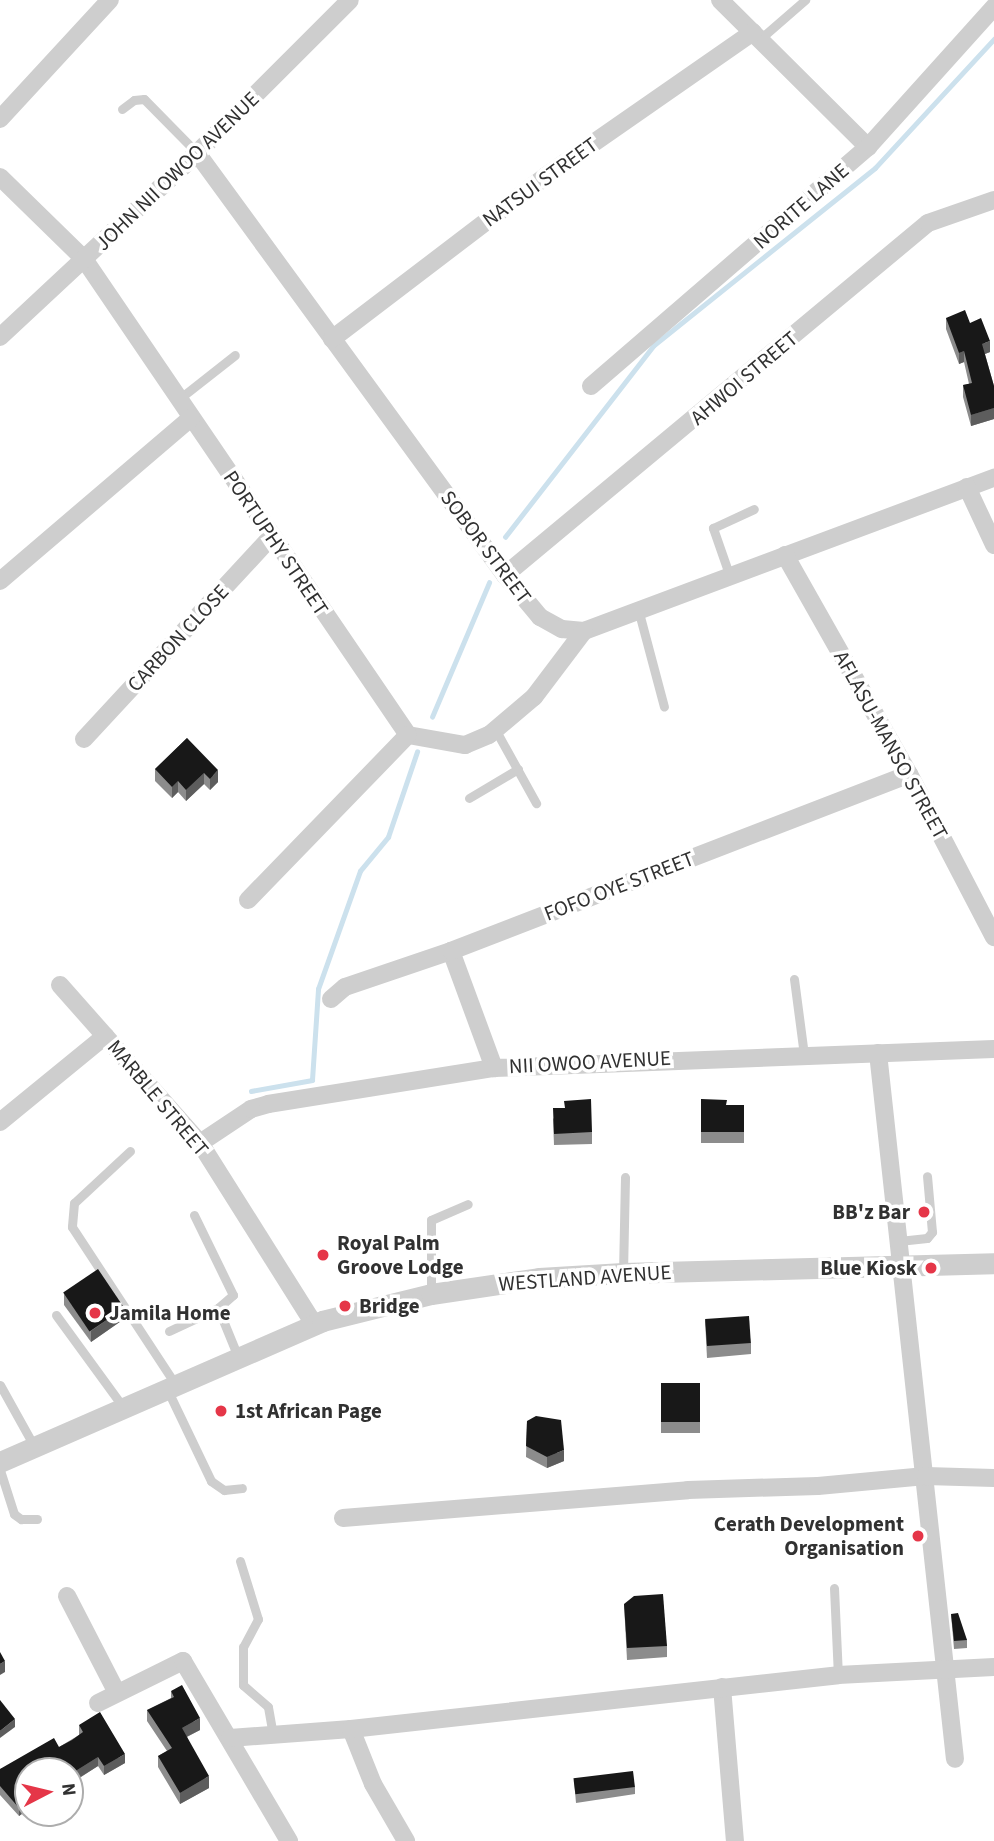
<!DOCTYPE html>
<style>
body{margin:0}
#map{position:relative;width:994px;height:1841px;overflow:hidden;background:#fff;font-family:"Source Sans 3",sans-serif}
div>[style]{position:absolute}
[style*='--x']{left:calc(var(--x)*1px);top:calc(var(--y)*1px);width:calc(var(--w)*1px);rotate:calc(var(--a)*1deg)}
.stream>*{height:4.5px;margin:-2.25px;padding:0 2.25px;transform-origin:2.25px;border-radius:2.25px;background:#cce1ed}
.service>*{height:9px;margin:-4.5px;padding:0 4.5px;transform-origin:4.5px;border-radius:4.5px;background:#cecece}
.minor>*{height:18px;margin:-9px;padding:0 9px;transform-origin:9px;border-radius:9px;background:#cecece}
.tertiary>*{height:21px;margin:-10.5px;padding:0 10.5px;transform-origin:10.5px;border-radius:10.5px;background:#cecece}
.wall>*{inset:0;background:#8c8c8c;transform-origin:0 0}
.shaded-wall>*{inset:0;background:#5d5d5d}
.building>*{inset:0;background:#181818;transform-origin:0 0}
.dots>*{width:19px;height:19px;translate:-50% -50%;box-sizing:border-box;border:4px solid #fff;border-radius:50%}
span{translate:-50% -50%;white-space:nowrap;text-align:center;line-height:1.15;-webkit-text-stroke:7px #fff;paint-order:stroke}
.street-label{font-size:21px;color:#313131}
.poi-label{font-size:21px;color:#313131;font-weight:700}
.right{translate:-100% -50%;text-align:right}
.left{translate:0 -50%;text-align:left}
.north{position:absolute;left:14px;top:1757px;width:70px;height:70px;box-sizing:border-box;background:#fff;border:2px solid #adadad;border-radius:50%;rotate:83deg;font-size:19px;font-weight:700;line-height:28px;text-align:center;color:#313131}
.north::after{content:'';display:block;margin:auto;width:24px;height:32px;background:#e53648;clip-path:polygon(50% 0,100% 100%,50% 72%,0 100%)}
</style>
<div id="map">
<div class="stream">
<i style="--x:505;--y:537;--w:243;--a:-52.2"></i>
<i style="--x:654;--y:345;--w:283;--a:-38.7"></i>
<i style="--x:875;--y:168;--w:176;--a:-47.3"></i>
<i style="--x:432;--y:717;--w:146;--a:-67"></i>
<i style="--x:251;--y:1091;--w:62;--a:-10.2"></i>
<i style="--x:312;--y:1080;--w:91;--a:-86.2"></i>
<i style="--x:318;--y:989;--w:125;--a:-70.4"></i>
<i style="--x:360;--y:871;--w:44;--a:-50.5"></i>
<i style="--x:388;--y:837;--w:90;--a:-71.2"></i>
</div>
<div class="service">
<i style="--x:760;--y:39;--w:60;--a:-40.9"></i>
<i style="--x:122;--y:109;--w:15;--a:-37"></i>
<i style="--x:134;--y:100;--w:10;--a:-6"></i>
<i style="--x:144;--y:99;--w:76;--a:45.5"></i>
<i style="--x:179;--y:399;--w:71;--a:-38.2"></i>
<i style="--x:729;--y:574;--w:49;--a:-109.2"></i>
<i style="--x:713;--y:528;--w:45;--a:-24.9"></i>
<i style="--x:638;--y:609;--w:101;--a:75.1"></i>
<i style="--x:495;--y:729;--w:85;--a:61"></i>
<i style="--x:469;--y:798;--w:57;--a:-30.6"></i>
<i style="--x:794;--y:979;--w:77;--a:82.5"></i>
<i style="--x:130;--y:1151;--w:76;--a:137.1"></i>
<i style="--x:74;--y:1203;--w:24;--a:95"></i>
<i style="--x:72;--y:1227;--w:188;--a:56.7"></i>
<i style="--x:899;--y:1241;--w:28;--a:-6"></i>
<i style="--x:927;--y:1238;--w:8;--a:-50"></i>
<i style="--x:932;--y:1232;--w:56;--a:-95.1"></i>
<i style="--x:623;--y:1273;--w:96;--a:-88.8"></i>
<i style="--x:431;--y:1294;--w:74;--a:-90"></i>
<i style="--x:431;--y:1220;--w:40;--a:-23.4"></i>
<i style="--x:218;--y:1308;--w:53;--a:67.8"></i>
<i style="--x:56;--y:1315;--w:114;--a:53.9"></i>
<i style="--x:169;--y:1331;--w:54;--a:-25.1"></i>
<i style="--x:218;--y:1308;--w:20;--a:-41"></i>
<i style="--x:233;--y:1295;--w:89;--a:-116"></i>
<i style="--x:0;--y:1385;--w:70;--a:60.9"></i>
<i style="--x:167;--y:1389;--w:102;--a:64.4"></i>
<i style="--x:211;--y:1481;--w:16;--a:35"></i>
<i style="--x:224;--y:1490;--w:18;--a:-6"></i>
<i style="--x:0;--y:1470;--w:46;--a:72.3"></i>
<i style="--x:14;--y:1514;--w:9;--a:36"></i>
<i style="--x:21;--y:1519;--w:16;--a:0"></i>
<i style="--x:240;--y:1561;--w:61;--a:72.8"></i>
<i style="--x:258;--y:1619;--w:32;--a:118"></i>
<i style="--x:243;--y:1647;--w:38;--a:90"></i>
<i style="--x:243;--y:1685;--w:33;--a:41"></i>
<i style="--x:268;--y:1707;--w:28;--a:80"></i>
<i style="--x:834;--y:1588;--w:87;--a:87.4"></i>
</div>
<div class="minor">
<i style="--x:720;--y:0;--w:209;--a:44.8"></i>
<i style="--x:0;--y:119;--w:162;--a:-47.3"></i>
<i style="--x:197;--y:153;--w:522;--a:53.88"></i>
<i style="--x:505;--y:575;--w:55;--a:50.2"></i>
<i style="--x:540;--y:617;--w:25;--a:29"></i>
<i style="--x:562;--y:629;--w:22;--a:5"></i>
<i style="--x:584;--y:631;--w:438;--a:-20.5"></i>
<i style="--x:0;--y:177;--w:117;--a:44.3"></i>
<i style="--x:84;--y:259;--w:576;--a:55.76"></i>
<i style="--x:408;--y:735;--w:58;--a:10"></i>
<i style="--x:465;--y:745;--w:26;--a:-23"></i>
<i style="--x:489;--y:735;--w:59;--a:-40.2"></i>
<i style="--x:534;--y:697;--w:83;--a:-52.9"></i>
<i style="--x:0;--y:337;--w:270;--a:-43"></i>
<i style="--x:197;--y:153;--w:216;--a:-45"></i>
<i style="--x:332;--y:339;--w:269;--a:-37.3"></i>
<i style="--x:546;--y:176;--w:252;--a:-34.8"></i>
<i style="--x:591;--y:386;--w:366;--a:-40.8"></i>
<i style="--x:868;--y:147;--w:188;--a:-48"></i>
<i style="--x:967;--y:487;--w:64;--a:65"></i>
<i style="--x:785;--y:555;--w:252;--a:60.5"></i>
<i style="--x:909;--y:774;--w:184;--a:62.5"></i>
<i style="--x:505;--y:575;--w:550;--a:-39.77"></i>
<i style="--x:928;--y:223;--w:70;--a:-19.2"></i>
<i style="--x:0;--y:581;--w:251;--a:-40.5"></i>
<i style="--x:84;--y:739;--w:275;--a:-47.2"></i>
<i style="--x:248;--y:900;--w:230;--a:-45.9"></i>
<i style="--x:451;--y:951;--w:125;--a:69.8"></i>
<i style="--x:60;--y:985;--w:211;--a:48.5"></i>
<i style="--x:200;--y:1143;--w:214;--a:57.8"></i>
<i style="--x:331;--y:999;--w:18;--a:-41"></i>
<i style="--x:345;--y:987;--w:112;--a:-18.8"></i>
<i style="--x:451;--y:951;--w:491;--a:-21.1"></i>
<i style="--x:878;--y:1053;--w:710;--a:83.78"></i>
<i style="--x:0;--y:1122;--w:136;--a:-39.3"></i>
<i style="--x:200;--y:1143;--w:61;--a:-33.7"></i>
<i style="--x:251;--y:1109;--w:18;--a:-16"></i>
<i style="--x:268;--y:1104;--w:229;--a:-9.1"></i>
<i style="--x:494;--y:1068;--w:500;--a:-2.18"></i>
<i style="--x:343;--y:1518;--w:346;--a:-4.6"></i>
<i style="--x:688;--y:1490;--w:130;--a:-1.8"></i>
<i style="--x:818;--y:1486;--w:108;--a:-5.3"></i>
<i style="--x:926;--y:1476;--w:68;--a:1.7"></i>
<i style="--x:67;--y:1596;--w:109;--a:62.7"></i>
<i style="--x:722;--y:1687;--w:155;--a:85.2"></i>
<i style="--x:98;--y:1703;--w:95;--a:-26.3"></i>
<i style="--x:183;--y:1661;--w:209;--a:59.5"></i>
<i style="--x:351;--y:1729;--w:59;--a:68.2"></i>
<i style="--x:373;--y:1784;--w:66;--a:59.9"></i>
<i style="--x:230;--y:1738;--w:121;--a:-4.3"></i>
<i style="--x:351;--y:1729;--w:490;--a:-6.3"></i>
<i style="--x:838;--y:1675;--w:156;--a:-2.9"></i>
</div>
<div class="tertiary">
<i style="--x:0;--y:1462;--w:352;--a:-23.6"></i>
<i style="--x:322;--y:1321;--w:112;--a:-13.9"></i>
<i style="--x:431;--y:1294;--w:109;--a:-8.4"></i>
<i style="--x:539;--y:1278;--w:84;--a:-3.4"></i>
<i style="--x:623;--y:1273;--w:371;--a:-1.5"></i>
</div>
<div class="wall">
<i style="clip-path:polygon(946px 318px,970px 323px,990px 352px,985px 354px,994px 386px,994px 419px,971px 426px,963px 397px,963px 385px,969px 384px,964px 362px,959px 364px,946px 329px)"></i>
<i style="clip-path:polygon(187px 738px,218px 782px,210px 790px,204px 784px,186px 801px,178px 792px,172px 798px,155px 781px,155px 769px)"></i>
<i style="clip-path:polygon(701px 1099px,726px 1105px,744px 1105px,744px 1143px,701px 1143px)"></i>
<i style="clip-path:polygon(564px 1108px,592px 1132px,592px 1144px,554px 1145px,553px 1119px)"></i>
<i style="clip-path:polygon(64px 1294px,124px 1319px,91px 1342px,64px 1305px)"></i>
<i style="clip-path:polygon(705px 1320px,751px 1343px,751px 1354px,707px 1358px)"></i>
<i style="left:700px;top:1383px;width:50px;height:39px;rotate:90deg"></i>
<i style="clip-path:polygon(527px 1421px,564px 1461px,547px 1468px,526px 1457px)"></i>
<i style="clip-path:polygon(624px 1604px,667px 1646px,667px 1657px,627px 1660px)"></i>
<i style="clip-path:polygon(951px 1614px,967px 1640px,967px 1648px,954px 1649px)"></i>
<i style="clip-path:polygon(171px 1691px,200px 1730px,187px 1737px,209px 1788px,180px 1804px,158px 1767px,158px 1756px,167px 1751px,147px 1721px,147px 1710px,171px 1698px)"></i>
<i style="clip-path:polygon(79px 1725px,125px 1763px,104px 1775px,98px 1766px,78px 1779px,80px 1790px,70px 1795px,70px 1771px,28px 1771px,28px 1813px,38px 1813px,30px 1817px,26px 1811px,19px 1816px,0 1795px,0 1769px,59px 1747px,79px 1735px)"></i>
<i style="clip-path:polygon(574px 1780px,635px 1787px,635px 1794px,576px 1803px)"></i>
</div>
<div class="shaded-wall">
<i style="clip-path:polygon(990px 341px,990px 352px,982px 355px,982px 344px)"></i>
<i style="clip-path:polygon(964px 351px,964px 362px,959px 364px,959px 353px)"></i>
<i style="clip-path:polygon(994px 408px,994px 419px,971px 426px,971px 415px)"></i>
<i style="clip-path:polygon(218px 770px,218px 782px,210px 790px,210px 779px)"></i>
<i style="clip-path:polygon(204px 773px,204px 784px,186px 801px,186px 790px)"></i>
<i style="clip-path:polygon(178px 781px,178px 792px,172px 798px,172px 787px)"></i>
<i style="clip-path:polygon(124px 1308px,124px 1319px,91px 1342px,91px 1331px)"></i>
<i style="clip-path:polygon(564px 1450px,564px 1461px,547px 1468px,547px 1457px)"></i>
<i style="clip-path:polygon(5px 1661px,5px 1672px,0 1675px,0 1664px)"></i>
<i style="clip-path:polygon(200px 1718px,200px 1730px,182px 1739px,182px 1728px)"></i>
<i style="clip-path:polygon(15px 1719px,15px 1727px,0 1738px,0 1731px)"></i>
<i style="clip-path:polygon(125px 1754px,125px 1763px,104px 1775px,104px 1766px)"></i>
<i style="clip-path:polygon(98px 1757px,98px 1766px,74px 1781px,74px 1772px)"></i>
<i style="clip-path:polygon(209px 1776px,209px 1788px,180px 1804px,180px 1793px)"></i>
<i style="clip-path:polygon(80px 1781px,80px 1790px,70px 1795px,70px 1786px)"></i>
<i style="clip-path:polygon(26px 1802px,26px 1811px,19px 1816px,19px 1808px)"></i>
<i style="clip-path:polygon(30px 1813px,38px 1813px,30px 1817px)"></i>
</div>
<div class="building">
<i style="clip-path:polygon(965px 310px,970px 323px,981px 318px,990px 341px,982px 344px,994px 386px,994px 408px,971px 415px,963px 385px,972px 383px,964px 351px,959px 353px,946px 318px)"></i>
<i style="clip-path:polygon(187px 738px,218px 770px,210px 779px,204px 773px,186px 790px,178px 781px,172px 787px,155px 769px)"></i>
<i style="clip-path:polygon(591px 1099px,592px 1132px,554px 1134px,553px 1108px,565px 1108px,564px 1101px)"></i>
<i style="clip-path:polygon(701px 1099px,727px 1100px,726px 1105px,744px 1105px,744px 1132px,701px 1132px)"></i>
<i style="left:98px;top:1269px;width:47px;height:42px;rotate:56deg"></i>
<i style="left:749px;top:1316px;width:27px;height:44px;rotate:86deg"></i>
<i style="left:700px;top:1383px;width:39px;height:39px;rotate:90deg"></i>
<i style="clip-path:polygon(536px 1416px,561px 1420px,564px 1450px,547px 1457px,526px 1446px,527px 1421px)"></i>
<i style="clip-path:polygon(663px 1594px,667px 1646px,627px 1648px,624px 1604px,634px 1596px)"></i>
<i style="clip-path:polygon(958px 1613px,967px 1640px,954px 1641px,951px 1614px)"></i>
<i style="clip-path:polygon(0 1652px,5px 1661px,0 1664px)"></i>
<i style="clip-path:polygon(182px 1685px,200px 1718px,182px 1728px,209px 1776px,180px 1793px,158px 1756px,172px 1748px,147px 1710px,174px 1697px,171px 1691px)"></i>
<i style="clip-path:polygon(0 1700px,15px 1719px,0 1731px)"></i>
<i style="clip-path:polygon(100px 1712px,125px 1754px,104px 1766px,98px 1757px,74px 1772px,80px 1781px,70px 1786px,70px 1771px,28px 1771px,28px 1805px,26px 1802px,19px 1808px,0 1786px,0 1769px,54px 1738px,59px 1747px,72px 1740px,83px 1732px,79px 1725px)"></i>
<i style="left:633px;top:1771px;width:16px;height:60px;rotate:83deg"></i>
</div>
<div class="dots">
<i style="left:924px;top:1212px;background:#e53648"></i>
<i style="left:323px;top:1255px;background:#e53648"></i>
<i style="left:931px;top:1268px;background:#e53648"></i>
<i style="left:345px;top:1306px;background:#e53648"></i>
<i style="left:95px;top:1313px;background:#e53648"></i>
<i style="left:221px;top:1411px;background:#e53648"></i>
<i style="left:918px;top:1536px;background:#e53648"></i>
</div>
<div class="street-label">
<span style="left:177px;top:171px;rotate:-44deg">JOHN NII OWOO AVENUE</span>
<span style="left:540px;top:182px;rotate:-36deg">NATSUI STREET</span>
<span style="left:801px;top:206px;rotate:-41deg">NORITE LANE</span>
<span style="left:744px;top:378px;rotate:-40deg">AHWOI STREET</span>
<span style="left:276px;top:543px;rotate:56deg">PORTUPHY STREET</span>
<span style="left:486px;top:547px;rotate:53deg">SOBOR STREET</span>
<span style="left:178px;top:638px;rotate:-47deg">CARBON CLOSE</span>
<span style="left:891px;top:745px;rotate:61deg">AFLASU-MANSO STREET</span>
<span style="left:619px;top:886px;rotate:-21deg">FOFO OYE STREET</span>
<span style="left:590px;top:1062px;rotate:-3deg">NII OWOO AVENUE</span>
<span style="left:158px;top:1098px;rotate:50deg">MARBLE STREET</span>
<span style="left:585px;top:1278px;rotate:-4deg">WESTLAND AVENUE</span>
</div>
<div class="poi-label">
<span class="right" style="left:910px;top:1212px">BB'z Bar</span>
<span class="left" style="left:337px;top:1255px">Royal Palm<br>Groove Lodge</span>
<span class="right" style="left:917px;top:1268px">Blue Kiosk</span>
<span class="left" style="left:359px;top:1306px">Bridge</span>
<span class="left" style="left:109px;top:1313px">Jamila Home</span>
<span class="left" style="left:235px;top:1411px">1st African Page</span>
<span class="right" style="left:904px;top:1536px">Cerath Development<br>Organisation</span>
</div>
<div class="north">N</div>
</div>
